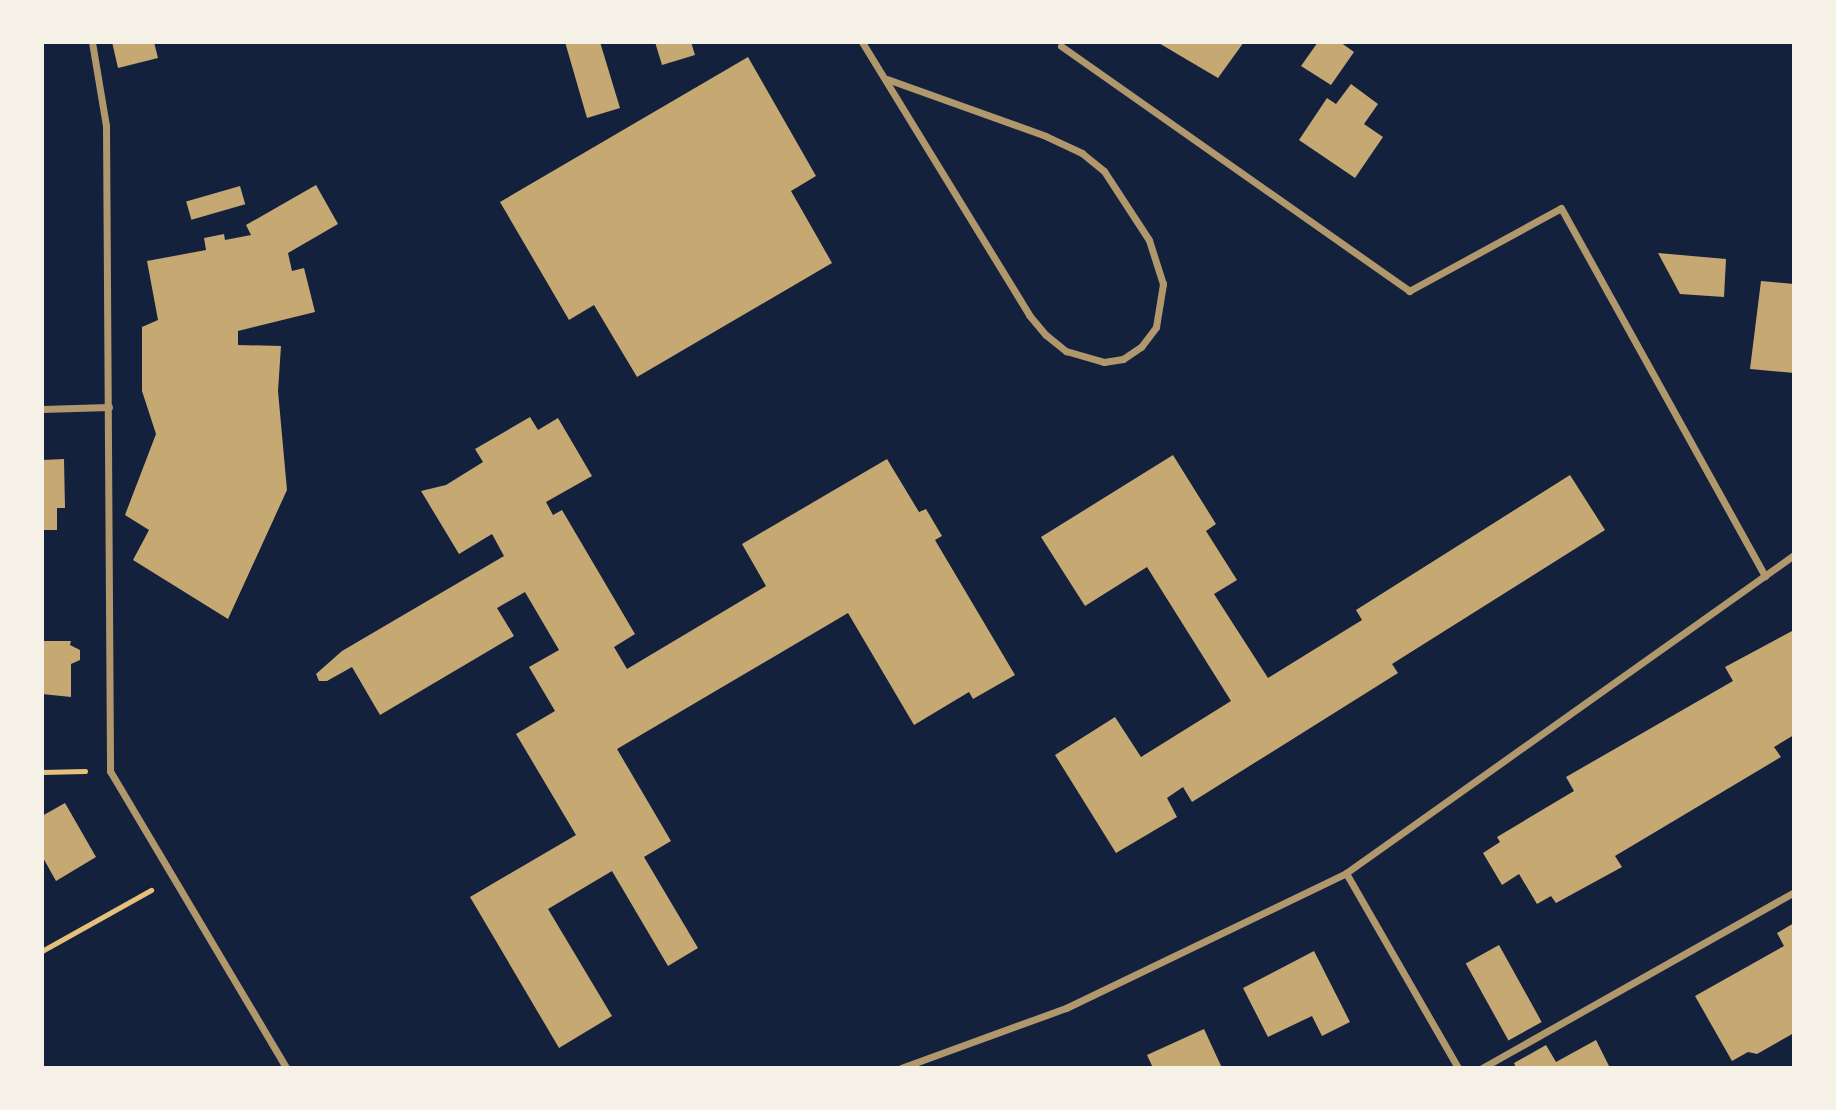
<!DOCTYPE html>
<style>
body{margin:0}
#map{position:relative;width:1836px;height:1110px;overflow:hidden;background:#14213d;font-family:Barlow,sans-serif}
div>[style]{position:absolute}
[style*='--x']{left:calc(var(--x)*1px);top:calc(var(--y)*1px);width:calc(var(--w)*1px);rotate:calc(var(--a)*1deg)}
.building>*{inset:0;background:#c6a872;transform-origin:0 0}
.path>*{height:4.5px;margin:-2.25px;padding:0 2.25px;transform-origin:2.25px;border-radius:2.25px;background:#e5c07b}
.minor>*{height:7px;margin:-3.5px;padding:0 3.5px;transform-origin:3.5px;border-radius:3.5px;background:#b1986c}
span{translate:-50% -50%;white-space:nowrap;text-align:center;line-height:1.15;-webkit-text-stroke:6px #f6f1e7;paint-order:stroke}
.frame{position:absolute;inset:0;border:44px solid #f6f1e7;pointer-events:none}
</style>
<div id="map">
<div class="building">
<i style="clip-path:polygon(112px 42px,154px 42px,158px 58px,118px 68px)"></i>
<i style="clip-path:polygon(565px 42px,600px 42px,620px 108px,587px 118px)"></i>
<i style="clip-path:polygon(655px 42px,691px 42px,695px 55px,662px 65px)"></i>
<i style="clip-path:polygon(1157px 42px,1244px 42px,1218px 78px)"></i>
<i style="clip-path:polygon(1318px 42px,1340px 42px,1354px 52px,1331px 85px,1301px 66px)"></i>
<i style="clip-path:polygon(748px 57px,816px 176px,791px 191px,832px 263px,637px 377px,594px 305px,569px 320px,500px 202px)"></i>
<i style="clip-path:polygon(1351px 84px,1378px 104px,1364px 124px,1383px 137px,1355px 178px,1299px 140px,1327px 98px,1336px 104px)"></i>
<i style="clip-path:polygon(316px 185px,338px 224px,288px 253px,292px 271px,304px 268px,315px 312px,238px 331px,238px 345px,281px 346px,278px 391px,287px 490px,228px 619px,133px 560px,149px 530px,125px 515px,156px 434px,142px 391px,142px 327px,158px 320px,147px 261px,206px 250px,204px 238px,224px 234px,225px 240px,251px 235px,246px 225px)"></i>
<i style="left:240px;top:186px;width:19px;height:56px;rotate:74deg"></i>
<i style="clip-path:polygon(1658px 253px,1726px 259px,1724px 297px,1680px 294px)"></i>
<i style="clip-path:polygon(1761px 281px,1794px 284px,1794px 373px,1750px 369px)"></i>
<i style="clip-path:polygon(530px 417px,538px 430px,558px 418px,592px 476px,546px 502px,553px 515px,562px 510px,635px 634px,614px 647px,627px 669px,766px 586px,742px 544px,887px 459px,919px 512px,926px 509px,942px 536px,935px 540px,1015px 675px,973px 699px,969px 692px,914px 725px,848px 613px,617px 749px,671px 841px,644px 857px,698px 948px,668px 966px,612px 871px,548px 909px,612px 1016px,559px 1048px,470px 897px,576px 835px,516px 734px,555px 711px,529px 667px,559px 650px,525px 592px,497px 608px,514px 636px,380px 715px,352px 667px,327px 681px,319px 681px,316px 674px,342px 651px,504px 556px,492px 534px,459px 554px,421px 491px,446px 485px,483px 462px,475px 449px)"></i>
<i style="clip-path:polygon(1173px 455px,1216px 524px,1206px 531px,1237px 580px,1214px 594px,1268px 678px,1362px 620px,1356px 610px,1570px 475px,1605px 530px,1392px 664px,1398px 673px,1192px 802px,1183px 787px,1167px 798px,1177px 817px,1116px 853px,1055px 755px,1115px 717px,1141px 757px,1231px 701px,1147px 567px,1085px 606px,1041px 537px)"></i>
<i style="clip-path:polygon(64px 459px,65px 508px,57px 508px,57px 530px,42px 530px,42px 460px)"></i>
<i style="clip-path:polygon(1794px 630px,1794px 735px,1774px 747px,1781px 757px,1615px 856px,1622px 867px,1556px 903px,1551px 896px,1537px 904px,1519px 874px,1502px 885px,1483px 853px,1500px 842px,1497px 837px,1574px 791px,1566px 777px,1733px 681px,1725px 667px)"></i>
<i style="clip-path:polygon(42px 641px,71px 641px,70px 645px,80px 650px,80px 660px,71px 664px,71px 697px,42px 694px)"></i>
<i style="clip-path:polygon(65px 803px,96px 857px,56px 881px,42px 856px,42px 816px)"></i>
<i style="clip-path:polygon(1794px 923px,1794px 1033px,1757px 1054px,1748px 1052px,1732px 1061px,1695px 996px,1784px 946px,1777px 933px)"></i>
<i style="left:1499px;top:945px;width:88px;height:38px;rotate:61deg"></i>
<i style="clip-path:polygon(1314px 951px,1350px 1022px,1322px 1036px,1312px 1016px,1268px 1037px,1243px 988px)"></i>
<i style="clip-path:polygon(1204px 1029px,1222px 1068px,1153px 1068px,1147px 1055px)"></i>
<i style="clip-path:polygon(1596px 1040px,1610px 1068px,1516px 1068px,1514px 1063px,1546px 1045px,1556px 1062px)"></i>
</div>
<div class="path">
<i style="--x:42;--y:772;--w:43;--a:-1.3"></i>
<i style="--x:42;--y:951;--w:125;--a:-29.2"></i>
</div>
<div class="minor">
<i style="--x:92;--y:42;--w:85;--a:80.5"></i>
<i style="--x:106;--y:126;--w:645;--a:89.64"></i>
<i style="--x:110;--y:771;--w:345;--a:59.3"></i>
<i style="--x:862;--y:42;--w:320;--a:58.5"></i>
<i style="--x:1029;--y:315;--w:26;--a:50"></i>
<i style="--x:1046;--y:335;--w:26;--a:39"></i>
<i style="--x:1066;--y:351;--w:40;--a:16"></i>
<i style="--x:1104;--y:362;--w:19;--a:-9"></i>
<i style="--x:1123;--y:359;--w:22;--a:-34"></i>
<i style="--x:1141;--y:347;--w:25;--a:-53"></i>
<i style="--x:1156;--y:327;--w:44;--a:-80.8"></i>
<i style="--x:1163;--y:284;--w:46;--a:-107.7"></i>
<i style="--x:1149;--y:240;--w:82;--a:-123.1"></i>
<i style="--x:1104;--y:171;--w:28;--a:-141"></i>
<i style="--x:1082;--y:153;--w:40;--a:-155"></i>
<i style="--x:1046;--y:136;--w:169;--a:-160.3"></i>
<i style="--x:1061;--y:46;--w:426;--a:35.1"></i>
<i style="--x:1409;--y:291;--w:173;--a:-28.6"></i>
<i style="--x:1561;--y:208;--w:421;--a:61"></i>
<i style="--x:42;--y:409;--w:67;--a:-1.7"></i>
<i style="--x:1346;--y:873;--w:225;--a:60.1"></i>
<i style="--x:901;--y:1068;--w:176;--a:-20"></i>
<i style="--x:1066;--y:1008;--w:311;--a:-25.7"></i>
<i style="--x:1346;--y:873;--w:549;--a:-35.37"></i>
<i style="--x:1482;--y:1068;--w:358;--a:-29.4"></i>
</div>
<div class="frame"></div>
</div>
